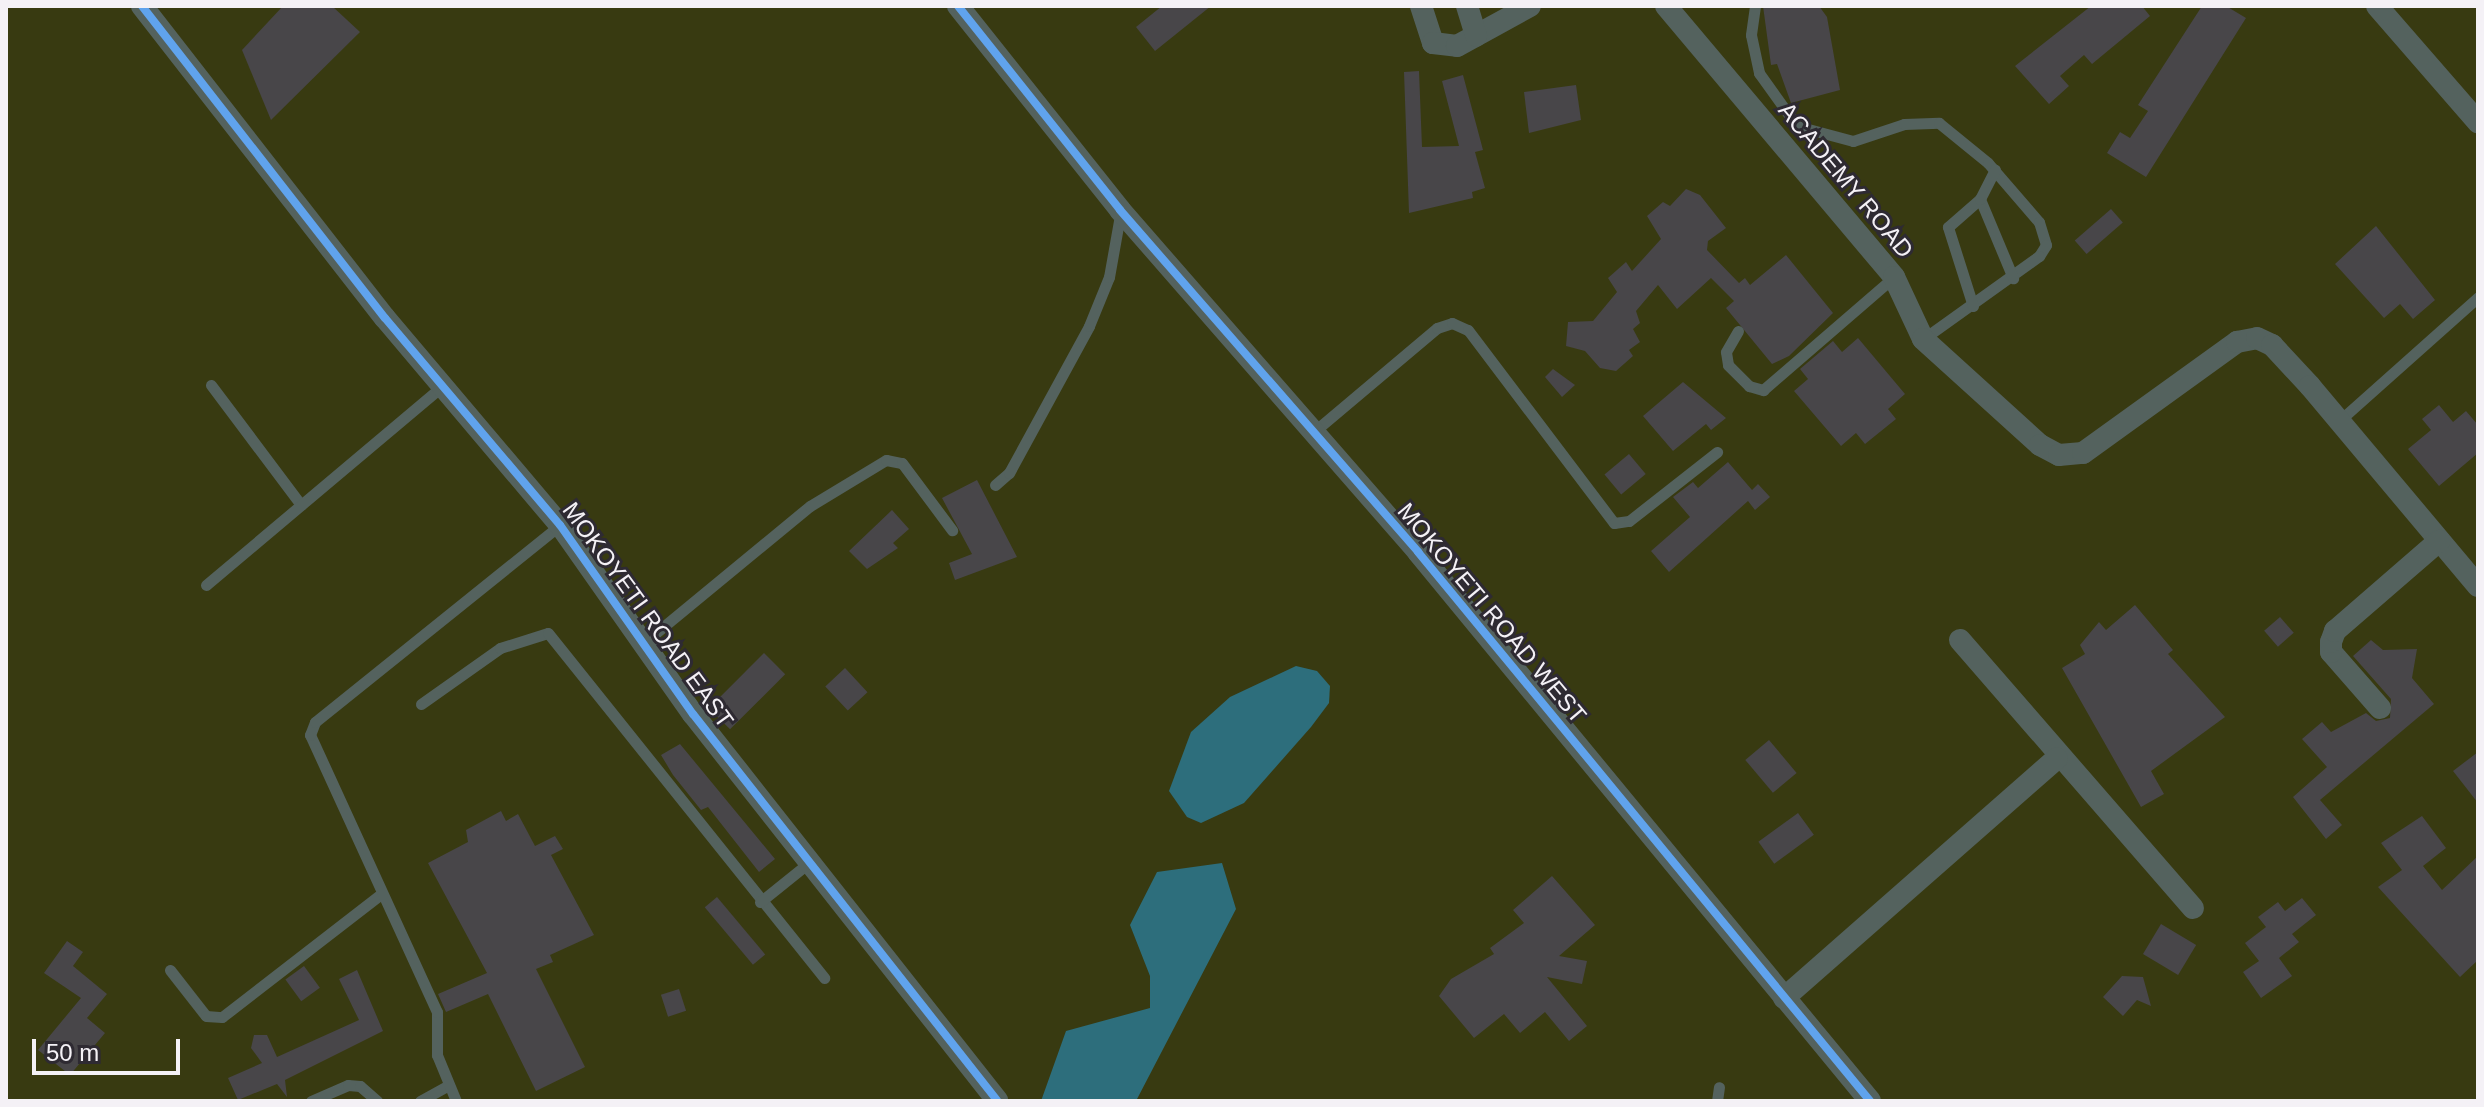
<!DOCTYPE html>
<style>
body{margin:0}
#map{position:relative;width:2484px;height:1107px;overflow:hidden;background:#2e2c30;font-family:Arial,sans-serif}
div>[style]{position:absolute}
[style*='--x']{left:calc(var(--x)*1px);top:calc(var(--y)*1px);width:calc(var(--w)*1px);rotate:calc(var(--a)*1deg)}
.green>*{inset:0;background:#383a11;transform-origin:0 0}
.water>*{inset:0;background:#2d6e7c}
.building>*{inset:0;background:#484649;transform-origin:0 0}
.service>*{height:11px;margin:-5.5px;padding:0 5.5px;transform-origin:5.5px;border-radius:5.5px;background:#54625e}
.minor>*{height:22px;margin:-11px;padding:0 11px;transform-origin:11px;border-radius:11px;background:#54625e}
.cycleway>*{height:8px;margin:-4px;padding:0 4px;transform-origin:4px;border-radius:4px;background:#60a3ed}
span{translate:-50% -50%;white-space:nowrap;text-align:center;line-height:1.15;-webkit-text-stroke:6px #2e2a32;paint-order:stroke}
.street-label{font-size:24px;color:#f4f1f6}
.frame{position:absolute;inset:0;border:8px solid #f4f1f6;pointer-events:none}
.scale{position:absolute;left:32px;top:1039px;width:148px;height:36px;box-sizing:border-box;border:4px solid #f4f1f6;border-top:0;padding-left:10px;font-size:24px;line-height:28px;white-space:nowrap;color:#f4f1f6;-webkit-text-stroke:6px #2e2a32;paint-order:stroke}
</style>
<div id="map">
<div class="green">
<i style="left:6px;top:6px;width:2472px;height:1095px"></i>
</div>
<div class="water">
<i style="clip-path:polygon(1296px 666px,1317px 671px,1330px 686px,1329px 703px,1311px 727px,1244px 803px,1201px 823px,1187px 817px,1169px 791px,1191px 732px,1230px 697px)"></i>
<i style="clip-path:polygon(1222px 863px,1236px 909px,1136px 1101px,1041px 1101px,1066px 1031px,1150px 1008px,1150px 976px,1130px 925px,1157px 872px)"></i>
</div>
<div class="building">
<i style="clip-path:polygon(283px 6px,332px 6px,360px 32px,271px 120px,242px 50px)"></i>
<i style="clip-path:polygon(1162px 6px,1211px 6px,1155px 51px,1136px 27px)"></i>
<i style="clip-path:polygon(1763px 6px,1819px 6px,1827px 17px,1840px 90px,1791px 103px,1777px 64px,1771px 65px)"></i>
<i style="clip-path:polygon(2091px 6px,2142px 6px,2150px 16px,2092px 64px,2084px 55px,2060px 76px,2069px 86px,2049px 104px,2015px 66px)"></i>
<i style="clip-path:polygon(2202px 6px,2226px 6px,2246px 18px,2146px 177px,2107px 153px,2120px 132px,2130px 138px,2148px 111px,2138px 105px)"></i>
<i style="clip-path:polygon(1419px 71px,1422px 147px,1459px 146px,1442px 81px,1463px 75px,1483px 150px,1475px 152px,1485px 188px,1472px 192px,1473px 198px,1409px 213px,1404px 72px)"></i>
<i style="clip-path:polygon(1576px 85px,1581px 120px,1529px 133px,1524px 92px)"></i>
<i style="clip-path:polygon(1686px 189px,1700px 195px,1726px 228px,1708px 241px,1707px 250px,1739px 283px,1745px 278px,1750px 285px,1786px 255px,1833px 313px,1789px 356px,1772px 364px,1726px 308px,1734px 301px,1711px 278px,1677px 309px,1658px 285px,1636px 311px,1640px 323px,1633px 329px,1640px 342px,1629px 350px,1633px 356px,1616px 371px,1600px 368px,1585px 351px,1566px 346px,1568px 322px,1593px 321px,1617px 292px,1608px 278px,1626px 262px,1632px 271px,1661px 239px,1647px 216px,1663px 202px,1670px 206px)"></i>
<i style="left:2111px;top:209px;width:18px;height:48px;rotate:49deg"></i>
<i style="clip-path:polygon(2376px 226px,2435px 300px,2413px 319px,2400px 304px,2384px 318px,2335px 264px)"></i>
<i style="clip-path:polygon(1858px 338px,1905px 394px,1888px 409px,1896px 419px,1865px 444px,1856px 433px,1841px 446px,1794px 391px,1808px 379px,1800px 369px,1833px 341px,1842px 352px)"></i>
<i style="clip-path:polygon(1553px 369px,1575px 385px,1562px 397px,1545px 377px)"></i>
<i style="clip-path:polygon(1683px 382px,1726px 418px,1711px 430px,1706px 424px,1673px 451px,1643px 416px)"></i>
<i style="clip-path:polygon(2439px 405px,2453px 422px,2466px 411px,2478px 425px,2478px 453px,2439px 486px,2408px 449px,2431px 430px,2422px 419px)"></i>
<i style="left:1629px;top:454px;width:26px;height:32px;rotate:50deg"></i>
<i style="clip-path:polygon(1728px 462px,1752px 490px,1758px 484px,1770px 497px,1755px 510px,1748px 501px,1669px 572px,1651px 551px,1690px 517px,1673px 497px,1693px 482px,1698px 488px)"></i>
<i style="clip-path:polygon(977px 480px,1017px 557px,955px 580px,949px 563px,972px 554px,942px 498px)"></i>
<i style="clip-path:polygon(892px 510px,909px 529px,893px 543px,898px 548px,867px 569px,849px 551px)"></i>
<i style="clip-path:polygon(2135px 605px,2173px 650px,2168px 654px,2225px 717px,2151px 771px,2164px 794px,2141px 807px,2062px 668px,2085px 654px,2080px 645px,2099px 622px,2106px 630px)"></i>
<i style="left:2280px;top:617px;width:21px;height:21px;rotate:49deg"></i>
<i style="clip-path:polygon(2371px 640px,2383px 650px,2417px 649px,2412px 678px,2434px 704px,2320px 800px,2342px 825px,2326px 839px,2293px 797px,2327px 767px,2302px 739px,2322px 722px,2331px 732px,2366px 713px,2376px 721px,2390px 718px,2391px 699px,2353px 656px)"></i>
<i style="left:764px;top:653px;width:30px;height:78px;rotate:45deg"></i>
<i style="left:845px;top:668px;width:33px;height:27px;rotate:47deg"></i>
<i style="left:1769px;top:740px;width:43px;height:31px;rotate:50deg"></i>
<i style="clip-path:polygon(680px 744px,775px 859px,759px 872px,708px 807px,701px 810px,673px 775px,661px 755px)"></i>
<i style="clip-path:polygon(2478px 752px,2478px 803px,2453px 771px)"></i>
<i style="clip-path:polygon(501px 811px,506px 821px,518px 814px,535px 846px,555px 836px,563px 849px,551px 855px,594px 935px,550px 955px,553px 962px,536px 969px,585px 1067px,536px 1091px,488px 994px,446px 1012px,438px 994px,487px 973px,428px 863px,468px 842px,466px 830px)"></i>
<i style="left:1798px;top:813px;width:27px;height:49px;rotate:54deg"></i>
<i style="clip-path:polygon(2422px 816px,2446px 848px,2423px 866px,2442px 890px,2478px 856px,2478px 960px,2460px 977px,2378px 887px,2402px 870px,2381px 843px)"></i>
<i style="clip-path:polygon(1552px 876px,1595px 925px,1559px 956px,1587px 961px,1582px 984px,1547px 977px,1587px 1026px,1569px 1041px,1545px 1012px,1520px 1033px,1504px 1014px,1474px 1038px,1439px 996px,1451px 979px,1494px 954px,1490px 948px,1524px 923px,1513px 910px)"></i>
<i style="left:717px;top:897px;width:75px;height:16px;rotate:50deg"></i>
<i style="clip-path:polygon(2302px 898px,2316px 915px,2292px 934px,2299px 942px,2279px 958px,2292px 976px,2261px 998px,2243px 972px,2259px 961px,2245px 943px,2266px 927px,2258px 917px,2278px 902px,2285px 911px)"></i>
<i style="left:2161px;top:924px;width:41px;height:35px;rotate:31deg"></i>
<i style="clip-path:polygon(67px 941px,83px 952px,73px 966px,107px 994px,87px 1018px,105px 1033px,70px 1075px,38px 1050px,81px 998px,44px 973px)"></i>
<i style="left:304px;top:966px;width:27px;height:23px;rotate:54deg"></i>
<i style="clip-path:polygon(357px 970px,383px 1031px,285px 1080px,287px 1097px,277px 1084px,238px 1100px,228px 1078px,262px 1063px,251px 1048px,254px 1035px,267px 1035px,277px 1057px,359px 1020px,339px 979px)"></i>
<i style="clip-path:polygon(2122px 976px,2143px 977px,2151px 1006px,2137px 1000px,2123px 1016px,2103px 997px)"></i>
<i style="left:679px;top:989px;width:23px;height:19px;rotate:72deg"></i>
</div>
<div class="service">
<i style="--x:1755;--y:6;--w:29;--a:98"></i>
<i style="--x:1751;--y:35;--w:39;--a:78"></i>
<i style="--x:1759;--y:73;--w:65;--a:54.4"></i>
<i style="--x:1797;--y:126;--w:58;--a:15"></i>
<i style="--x:1853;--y:141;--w:54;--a:-18.4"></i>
<i style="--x:1904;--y:124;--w:35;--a:-2"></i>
<i style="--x:1939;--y:123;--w:63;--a:39.2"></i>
<i style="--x:1988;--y:163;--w:78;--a:49.2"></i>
<i style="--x:2039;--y:222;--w:24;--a:73"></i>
<i style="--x:2046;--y:245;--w:13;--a:122"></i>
<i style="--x:2039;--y:256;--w:143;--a:144.4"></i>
<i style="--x:1980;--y:199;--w:86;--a:67.3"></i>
<i style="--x:1973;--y:306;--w:83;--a:-107.6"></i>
<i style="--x:1948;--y:227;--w:43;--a:-41.2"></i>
<i style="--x:1980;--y:199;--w:33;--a:-63"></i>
<i style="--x:1738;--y:331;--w:24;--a:120"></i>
<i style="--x:1726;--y:352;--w:13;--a:81"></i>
<i style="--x:1728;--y:365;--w:30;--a:45"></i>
<i style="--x:1749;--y:386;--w:15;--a:16"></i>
<i style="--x:1763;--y:390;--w:173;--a:-40.8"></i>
<i style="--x:211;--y:385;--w:150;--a:53.1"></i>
<i style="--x:2339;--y:421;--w:186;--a:-41.7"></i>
<i style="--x:1310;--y:435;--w:166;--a:-40.1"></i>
<i style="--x:1437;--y:328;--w:16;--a:-18"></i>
<i style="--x:1452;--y:323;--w:17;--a:24"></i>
<i style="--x:1468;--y:330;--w:242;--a:52.9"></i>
<i style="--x:1614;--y:523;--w:15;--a:-8"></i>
<i style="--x:1629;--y:521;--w:112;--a:-38.1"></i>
<i style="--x:995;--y:485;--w:18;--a:-41"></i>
<i style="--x:1009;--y:473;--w:167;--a:-61.4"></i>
<i style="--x:1089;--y:326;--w:53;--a:-67.8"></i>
<i style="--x:1109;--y:277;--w:63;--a:-79.9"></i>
<i style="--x:206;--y:585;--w:309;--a:-40.1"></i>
<i style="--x:646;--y:641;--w:212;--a:-39.5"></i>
<i style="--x:810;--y:506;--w:89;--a:-31.2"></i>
<i style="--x:886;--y:460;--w:16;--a:11"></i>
<i style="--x:902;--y:463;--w:84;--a:53.3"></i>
<i style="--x:421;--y:704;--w:97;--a:-35.3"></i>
<i style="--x:500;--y:648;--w:50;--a:-17.4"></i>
<i style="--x:548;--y:633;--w:442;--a:51.3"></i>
<i style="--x:760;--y:902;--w:65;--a:-38.8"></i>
<i style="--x:170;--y:970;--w:58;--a:52"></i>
<i style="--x:206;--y:1016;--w:16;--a:4"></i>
<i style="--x:222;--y:1017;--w:200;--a:-37.7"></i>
<i style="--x:311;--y:1101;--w:40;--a:-23.4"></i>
<i style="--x:348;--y:1085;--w:12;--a:5"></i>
<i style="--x:360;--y:1086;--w:23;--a:41"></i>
<i style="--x:420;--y:1101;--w:31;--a:-29"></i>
<i style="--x:456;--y:1101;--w:50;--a:-112.4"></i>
<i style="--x:437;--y:1055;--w:43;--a:-90"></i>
<i style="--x:437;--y:1012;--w:305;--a:-114.6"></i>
<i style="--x:310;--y:735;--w:14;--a:-69"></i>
<i style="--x:315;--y:722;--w:314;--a:-38.8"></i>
<i style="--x:1717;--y:1101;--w:14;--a:-82"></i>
</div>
<div class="minor">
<i style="--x:142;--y:6;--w:395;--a:52.1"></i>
<i style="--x:385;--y:318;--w:271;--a:49.8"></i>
<i style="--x:560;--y:525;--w:231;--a:54.9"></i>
<i style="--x:693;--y:714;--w:492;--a:51.8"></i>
<i style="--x:958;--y:6;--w:260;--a:51.5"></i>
<i style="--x:1120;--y:210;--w:454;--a:48.9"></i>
<i style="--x:1418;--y:552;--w:711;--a:50.53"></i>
<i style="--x:1421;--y:6;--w:39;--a:72"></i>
<i style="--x:1433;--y:43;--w:24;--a:7"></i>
<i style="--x:1457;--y:46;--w:83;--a:-28.7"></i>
<i style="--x:1467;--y:6;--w:31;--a:73"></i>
<i style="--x:1666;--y:6;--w:354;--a:49.9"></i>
<i style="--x:1894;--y:277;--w:68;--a:64.9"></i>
<i style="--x:1923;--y:339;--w:158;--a:42.2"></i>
<i style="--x:2040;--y:445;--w:21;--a:28"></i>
<i style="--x:2059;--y:455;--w:24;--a:-5"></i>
<i style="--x:2083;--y:453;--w:190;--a:-35.8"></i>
<i style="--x:2237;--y:342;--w:20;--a:-11"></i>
<i style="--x:2257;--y:338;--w:17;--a:25"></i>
<i style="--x:2272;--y:345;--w:56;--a:47.2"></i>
<i style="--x:2310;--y:386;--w:261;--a:50"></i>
<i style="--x:2377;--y:6;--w:154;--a:49"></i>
<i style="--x:1960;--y:640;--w:355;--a:49"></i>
<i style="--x:2380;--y:708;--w:74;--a:-131.2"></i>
<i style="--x:2331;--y:652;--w:10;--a:-90"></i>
<i style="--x:2331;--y:642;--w:12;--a:-70"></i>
<i style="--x:2335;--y:631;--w:138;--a:-40.9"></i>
<i style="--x:1784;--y:998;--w:363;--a:-41.3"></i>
</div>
<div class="cycleway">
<i style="--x:142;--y:6;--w:395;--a:52.1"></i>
<i style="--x:385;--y:318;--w:271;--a:49.8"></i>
<i style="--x:560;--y:525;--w:231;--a:54.9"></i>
<i style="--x:693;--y:714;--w:492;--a:51.8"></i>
<i style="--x:958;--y:6;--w:260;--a:51.5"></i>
<i style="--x:1120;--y:210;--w:454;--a:48.9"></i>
<i style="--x:1418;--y:552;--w:711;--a:50.53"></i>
</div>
<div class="street-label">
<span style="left:1846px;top:180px;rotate:50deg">ACADEMY ROAD</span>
<span style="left:1492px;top:613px;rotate:50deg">MOKOYETI ROAD WEST</span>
<span style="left:648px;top:615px;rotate:54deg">MOKOYETI ROAD EAST</span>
</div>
<div class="frame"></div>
<div class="scale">50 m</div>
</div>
